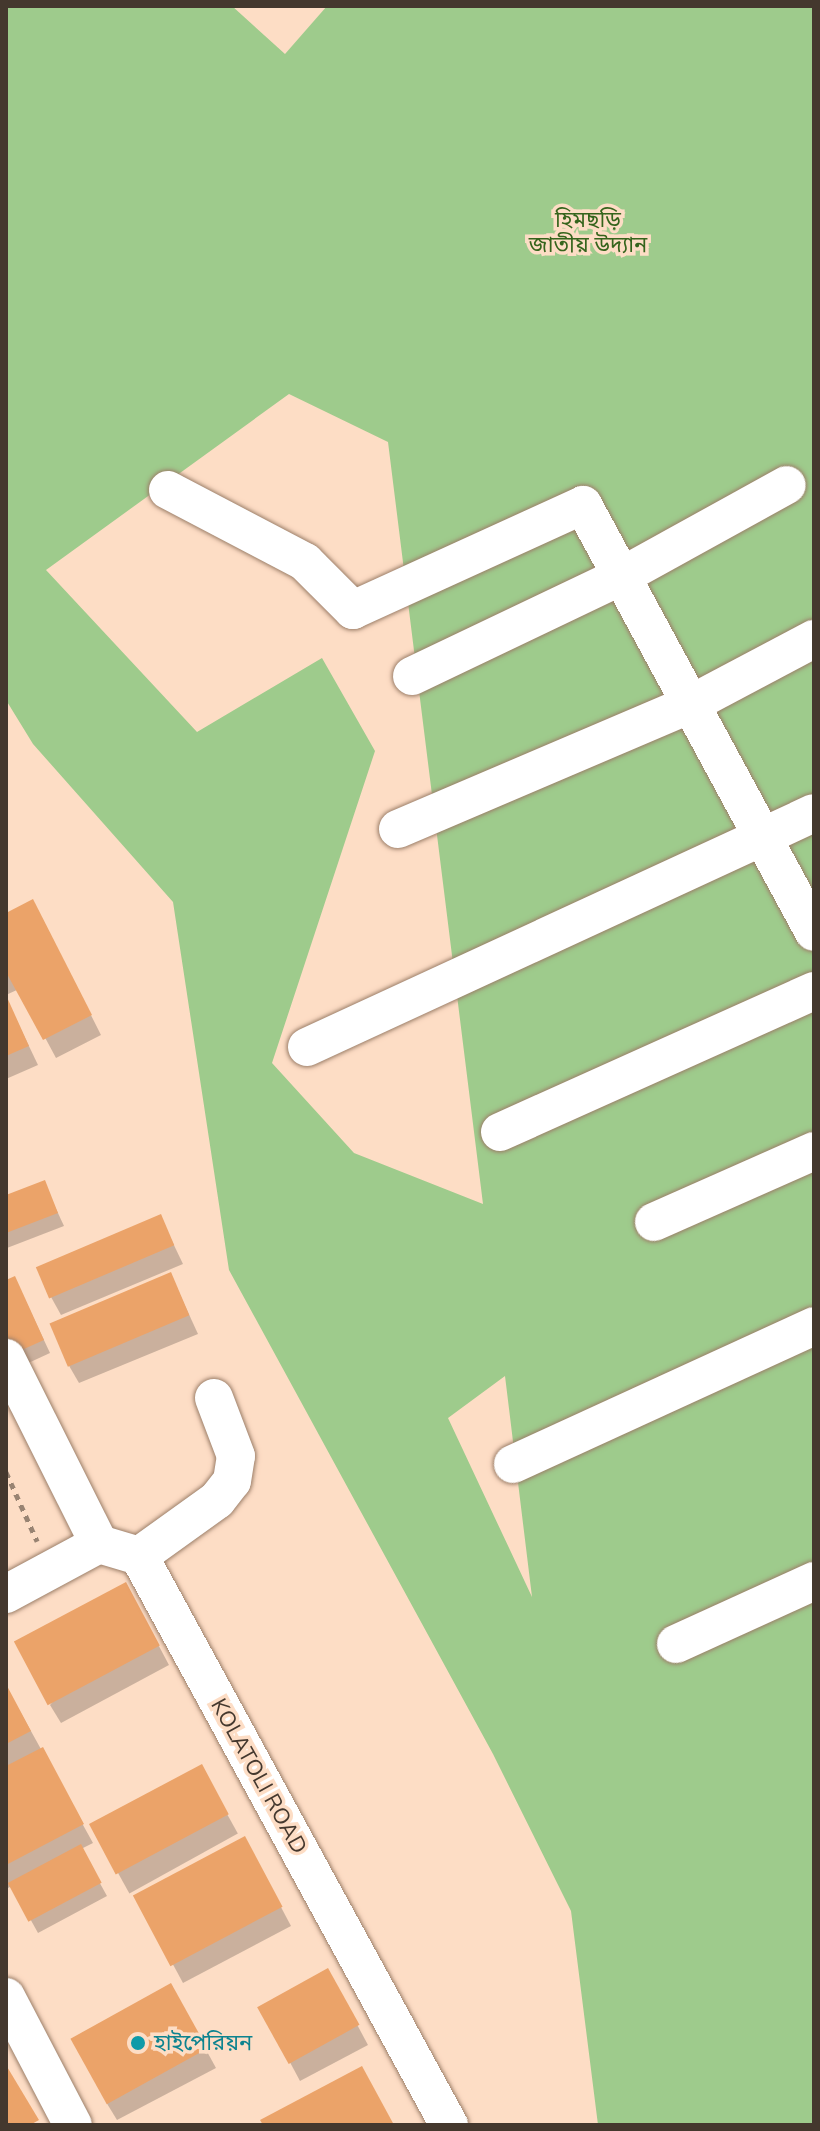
<!DOCTYPE html>
<meta charset="utf-8">
<style>
body{margin:0}
#map{position:relative;width:820px;height:2131px;overflow:hidden;background:#fdddc5;font-family:Mulish,"Noto Sans Bengali",sans-serif}
div>[style]{position:absolute}
[style*='--x']{left:calc(var(--x)*1px);top:calc(var(--y)*1px);width:calc(var(--w)*1px);rotate:calc(var(--a)*1deg)}
.green>*{inset:0;background:#9ecb8c}
.shadow>*{inset:0;background:#0003;transform-origin:0 0}
.building>*{inset:0;background:#eba369;transform-origin:0 0}
.path>*{height:5px;margin-top:-2.5px;transform-origin:0;background:repeating-linear-gradient(90deg,#988372 0 6px,transparent 0 12px)}
.roads{filter:drop-shadow(0 0 2px #9c7f69) drop-shadow(0 0 2px #9c7f69)}
.minor>*{height:38px;margin:-19px;padding:0 19px;transform-origin:19px;border-radius:19px;background:#fff}
.dots>*{width:22px;height:22px;translate:-50% -50%;box-sizing:border-box;border:4px solid #fdddc5;border-radius:50%}
span{translate:-50% -50%;white-space:nowrap;text-align:center;line-height:1.15;-webkit-text-stroke:7px #fdddc5;paint-order:stroke}
.park-label{font-size:22px;color:#35641c}
.street-label{font-size:22px;color:#44382e}
.culture-label{font-size:22px;color:#0d838f}
.left{translate:0 -50%;text-align:left}
.frame{position:absolute;inset:0;border:8px solid #44382e;pointer-events:none}
</style>
<div id="map">
<div class="green">
<i style="clip-path:polygon(evenodd,6px 6px,232px 6px,285px 54px,327px 6px,814px 6px,814px 2125px,598px 2125px,571px 1911px,493px 1754px,229px 1270px,173px 902px,33px 744px,6px 700px,6px 6px,289px 394px,388px 442px,483px 1204px,354px 1153px,272px 1063px,375px 751px,322px 658px,197px 732px,46px 570px,289px 394px,6px 6px,505px 1376px,532px 1597px,448px 1418px,505px 1376px)"></i>
</div>
<div class="shadow">
<i style="clip-path:polygon(6px 915px,43px 920px,101px 1035px,56px 1058px,19px 989px,6px 995px)"></i>
<i style="clip-path:polygon(6px 998px,38px 1065px,6px 1079px)"></i>
<i style="clip-path:polygon(44px 1183px,64px 1226px,7px 1248px,6px 1197px)"></i>
<i style="clip-path:polygon(160px 1216px,183px 1264px,61px 1315px,51px 1297px)"></i>
<i style="clip-path:polygon(171px 1275px,198px 1334px,79px 1383px,68px 1364px)"></i>
<i style="clip-path:polygon(6px 1282px,21px 1291px,50px 1353px,24px 1365px,6px 1328px)"></i>
<i style="clip-path:polygon(136px 1603px,169px 1665px,61px 1723px,50px 1705px)"></i>
<i style="clip-path:polygon(6px 1686px,93px 1843px,81px 1849px,107px 1896px,38px 1933px,12px 1886px,6px 1889px)"></i>
<i style="left:201px;top:1767px;width:76px;height:124px;rotate:61deg"></i>
<i style="clip-path:polygon(255px 1858px,291px 1926px,183px 1983px,136px 1896px)"></i>
<i style="clip-path:polygon(338px 1989px,368px 2045px,300px 2081px,260px 2006px)"></i>
<i style="clip-path:polygon(181px 2004px,216px 2068px,117px 2120px,106px 2102px)"></i>
</div>
<div class="building">
<i style="clip-path:polygon(33px 899px,92px 1015px,43px 1040px,6px 972px,6px 913px)"></i>
<i style="clip-path:polygon(6px 995px,29px 1046px,6px 1056px)"></i>
<i style="clip-path:polygon(45px 1180px,58px 1213px,6px 1233px,6px 1195px)"></i>
<i style="left:161px;top:1214px;width:34px;height:136px;rotate:67deg"></i>
<i style="left:171px;top:1272px;width:47px;height:132px;rotate:67deg"></i>
<i style="clip-path:polygon(15px 1276px,44px 1340px,15px 1353px,6px 1333px,6px 1280px)"></i>
<i style="left:126px;top:1582px;width:72px;height:127px;rotate:62deg"></i>
<i style="clip-path:polygon(6px 1684px,31px 1731px,6px 1744px)"></i>
<i style="clip-path:polygon(43px 1747px,84px 1824px,6px 1865px,6px 1766px)"></i>
<i style="left:202px;top:1764px;width:57px;height:128px;rotate:62deg"></i>
<i style="left:245px;top:1836px;width:80px;height:127px;rotate:62deg"></i>
<i style="left:81px;top:1844px;width:44px;height:83px;rotate:62deg"></i>
<i style="left:328px;top:1968px;width:65px;height:81px;rotate:61deg"></i>
<i style="left:171px;top:1983px;width:75px;height:115px;rotate:61deg"></i>
<i style="clip-path:polygon(6px 2065px,39px 2120px,30px 2125px,6px 2125px)"></i>
<i style="clip-path:polygon(362px 2066px,394px 2125px,263px 2125px,260px 2120px)"></i>
</div>
<div class="path">
<i style="--x:6;--y:1472;--w:76;--a:65.8"></i>
</div>
<div class="roads">
<div class="minor">
<i style="--x:168;--y:490;--w:155;--a:27.7"></i>
<i style="--x:305;--y:562;--w:68;--a:45"></i>
<i style="--x:353;--y:610;--w:253;--a:-24.5"></i>
<i style="--x:583;--y:505;--w:485;--a:61.6"></i>
<i style="--x:412;--y:676;--w:233;--a:-25.5"></i>
<i style="--x:622;--y:576;--w:188;--a:-28.9"></i>
<i style="--x:398;--y:829;--w:319;--a:-23.1"></i>
<i style="--x:691;--y:704;--w:139;--a:-27.9"></i>
<i style="--x:307;--y:1047;--w:558;--a:-24.78"></i>
<i style="--x:500;--y:1132;--w:344;--a:-24.2"></i>
<i style="--x:654;--y:1222;--w:175;--a:-23.9"></i>
<i style="--x:6;--y:1358;--w:208;--a:63.4"></i>
<i style="--x:513;--y:1464;--w:331;--a:-24.6"></i>
<i style="--x:139;--y:1556;--w:96;--a:-35.7"></i>
<i style="--x:217;--y:1500;--w:24;--a:-52"></i>
<i style="--x:232;--y:1481;--w:25;--a:-81"></i>
<i style="--x:236;--y:1456;--w:62;--a:-110.8"></i>
<i style="--x:6;--y:1594;--w:106;--a:-28.3"></i>
<i style="--x:99;--y:1544;--w:42;--a:16.7"></i>
<i style="--x:139;--y:1556;--w:648;--a:61.42"></i>
<i style="--x:676;--y:1644;--w:152;--a:-24.5"></i>
<i style="--x:6;--y:1997;--w:144;--a:62.4"></i>
</div>
</div>
<div class="dots">
<i style="left:138px;top:2043px;background:#0f9aa8"></i>
</div>
<div class="park-label">
<span style="left:588px;top:232px">হিমছড়ি<br>জাতীয় উদ্যান</span>
</div>
<div class="street-label">
<span style="left:259px;top:1776px;rotate:61deg">KOLATOLI ROAD</span>
</div>
<div class="culture-label">
<span class="left" style="left:154px;top:2043px">হাইপেরিয়ন</span>
</div>
<div class="frame"></div>
</div>
